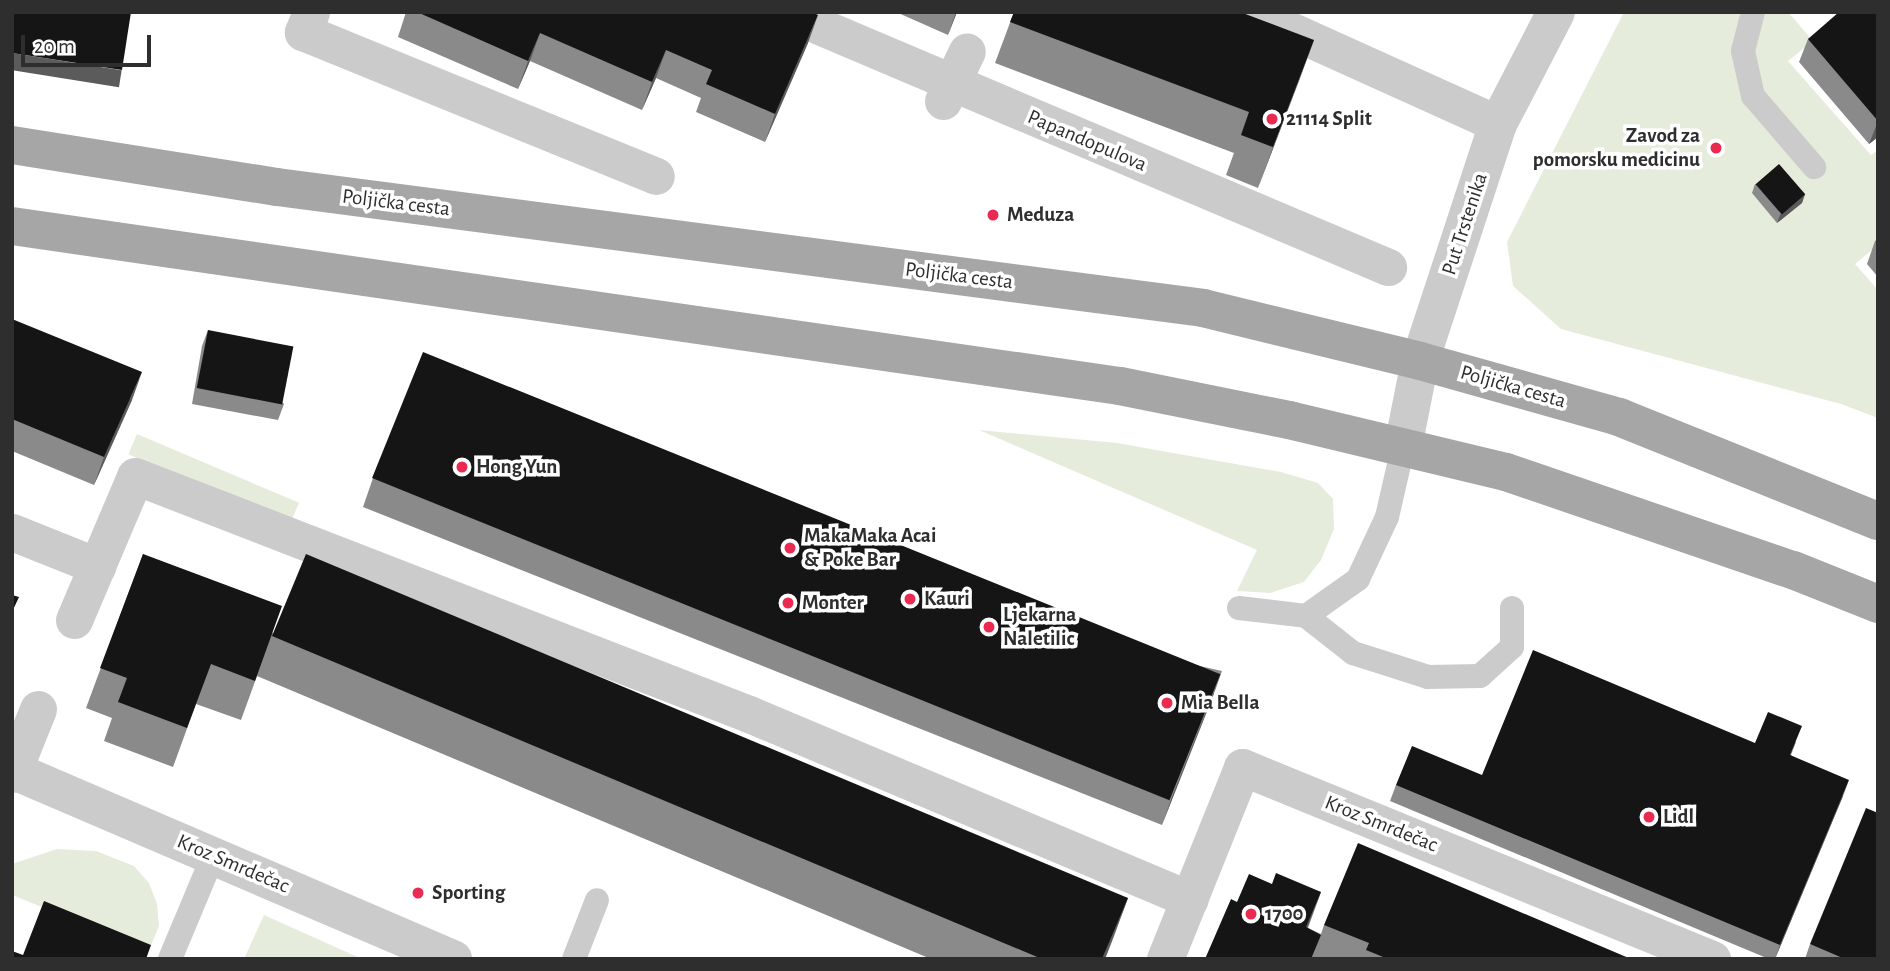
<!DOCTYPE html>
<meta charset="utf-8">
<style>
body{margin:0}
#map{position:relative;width:1890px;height:971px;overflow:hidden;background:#fff;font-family:"Alegreya Sans",sans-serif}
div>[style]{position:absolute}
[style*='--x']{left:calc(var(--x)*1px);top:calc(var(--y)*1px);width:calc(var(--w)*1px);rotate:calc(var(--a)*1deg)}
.green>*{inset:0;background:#e6ecdb;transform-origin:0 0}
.service>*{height:24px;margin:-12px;padding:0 12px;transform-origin:12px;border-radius:12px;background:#cbcbcb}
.pedestrian>*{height:37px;margin:-18.5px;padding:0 18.5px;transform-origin:18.5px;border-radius:18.5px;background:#cbcbcb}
.minor>*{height:38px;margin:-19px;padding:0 19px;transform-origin:19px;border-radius:19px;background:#cbcbcb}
.primary>*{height:38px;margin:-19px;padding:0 19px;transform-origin:19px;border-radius:19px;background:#a6a6a6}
.wall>*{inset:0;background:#8a8a8a}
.shaded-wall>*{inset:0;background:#5b5b5b;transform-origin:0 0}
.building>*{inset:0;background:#151515;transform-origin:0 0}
.dots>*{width:19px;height:19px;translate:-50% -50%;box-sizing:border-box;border:4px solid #fff;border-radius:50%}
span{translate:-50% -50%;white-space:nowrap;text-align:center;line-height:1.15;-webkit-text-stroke:7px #fff;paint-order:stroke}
.poi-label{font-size:21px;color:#2e2e2e;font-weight:700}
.left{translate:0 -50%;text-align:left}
.right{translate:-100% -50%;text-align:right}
.street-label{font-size:21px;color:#2e2e2e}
.frame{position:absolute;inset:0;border:14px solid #2e2e2e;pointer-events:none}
.scale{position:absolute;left:21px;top:35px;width:130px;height:32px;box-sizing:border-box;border:4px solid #2e2e2e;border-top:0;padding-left:9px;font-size:21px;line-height:24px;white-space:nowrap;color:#2e2e2e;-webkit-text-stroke:5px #fff;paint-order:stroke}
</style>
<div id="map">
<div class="green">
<i style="clip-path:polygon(1624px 12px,1788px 12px,1813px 41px,1788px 61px,1871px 155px,1878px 150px,1878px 245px,1855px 264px,1878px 290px,1878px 418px,1841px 404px,1561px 329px,1513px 286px,1507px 242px)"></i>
<i style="clip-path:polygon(979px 430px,1117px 443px,1281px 472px,1318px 483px,1333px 499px,1334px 529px,1321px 560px,1304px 582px,1270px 593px,1237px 591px,1257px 550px)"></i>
<i style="left:137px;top:434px;width:176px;height:22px;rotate:23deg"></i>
<i style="clip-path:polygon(57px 849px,96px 851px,134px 866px,149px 883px,157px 904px,159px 926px,149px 950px,12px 895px,12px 864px)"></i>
<i style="clip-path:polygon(264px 915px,362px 959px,244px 959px)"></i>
</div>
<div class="service">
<i style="--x:1753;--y:12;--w:40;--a:104.4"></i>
<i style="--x:1743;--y:51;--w:46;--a:77.5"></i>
<i style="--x:1753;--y:96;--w:94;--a:49.3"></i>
<i style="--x:1239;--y:608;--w:67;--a:6.8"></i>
<i style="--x:1306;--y:616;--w:64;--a:-35.4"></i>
<i style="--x:1358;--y:579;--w:68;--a:-64.9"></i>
<i style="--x:1387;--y:517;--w:72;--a:-77.1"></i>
<i style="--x:1306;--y:616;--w:60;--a:38.2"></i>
<i style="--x:1353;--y:653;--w:79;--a:17.7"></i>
<i style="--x:1428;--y:677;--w:52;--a:-1.1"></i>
<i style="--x:1480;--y:676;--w:43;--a:-42.2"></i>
<i style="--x:1512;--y:647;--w:39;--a:-90"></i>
<i style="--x:170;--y:959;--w:112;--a:-67.3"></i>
<i style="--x:574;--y:959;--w:63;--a:-68.7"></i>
</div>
<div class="pedestrian">
<i style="--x:311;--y:12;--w:22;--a:112"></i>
<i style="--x:303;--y:32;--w:381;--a:22.2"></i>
<i style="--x:786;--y:12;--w:654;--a:22.96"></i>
<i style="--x:1250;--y:12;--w:272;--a:24.3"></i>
<i style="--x:943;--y:101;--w:55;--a:-64.4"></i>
<i style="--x:12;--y:532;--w:92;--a:21.8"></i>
<i style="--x:74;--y:620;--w:156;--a:-67"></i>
<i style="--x:135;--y:476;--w:659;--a:21.19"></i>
<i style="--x:749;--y:714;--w:478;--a:22.8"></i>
<i style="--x:12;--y:774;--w:70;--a:-68.2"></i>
<i style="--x:1165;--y:959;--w:207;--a:-68.1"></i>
<i style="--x:1242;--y:767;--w:508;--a:22.22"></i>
</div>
<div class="minor">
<i style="--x:1403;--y:447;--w:88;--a:-78.8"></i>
<i style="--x:1420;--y:361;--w:250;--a:-71.8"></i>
<i style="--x:1498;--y:124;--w:126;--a:-62.6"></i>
<i style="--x:12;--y:770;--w:480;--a:23.2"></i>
</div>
<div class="primary">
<i style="--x:12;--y:145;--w:268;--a:9"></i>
<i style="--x:277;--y:187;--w:934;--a:7.44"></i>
<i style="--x:1203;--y:308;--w:223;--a:13.7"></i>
<i style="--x:1420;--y:361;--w:207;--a:15.7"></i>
<i style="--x:1619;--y:417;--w:279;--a:21.9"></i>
<i style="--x:12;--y:226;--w:1119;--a:8.22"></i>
<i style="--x:1120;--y:386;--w:172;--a:11.4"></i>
<i style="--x:1289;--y:420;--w:223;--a:13.5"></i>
<i style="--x:1506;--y:472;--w:303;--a:18.9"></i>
<i style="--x:1793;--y:570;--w:92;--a:21.8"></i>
</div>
<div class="wall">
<i style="clip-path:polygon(406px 12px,812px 12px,808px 43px,765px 142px,696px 112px,701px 98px,656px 78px,642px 110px,530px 61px,518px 89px,398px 37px)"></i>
<i style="clip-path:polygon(896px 12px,957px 12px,948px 35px)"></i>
<i style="clip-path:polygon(1014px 12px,1314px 40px,1258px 188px,1226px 175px,1234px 153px,995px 63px)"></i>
<i style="clip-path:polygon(1878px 12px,1878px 137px,1869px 144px,1799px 62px,1808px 39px)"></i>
<i style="clip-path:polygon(1755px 184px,1805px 194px,1802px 203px,1777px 223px,1752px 193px)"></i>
<i style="clip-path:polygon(1878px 239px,1878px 277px,1867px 264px,1875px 241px)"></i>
<i style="clip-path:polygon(12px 319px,132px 400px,94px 485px,12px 451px)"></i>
<i style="clip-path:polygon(208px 330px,284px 404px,278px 420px,192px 404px,202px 346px)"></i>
<i style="clip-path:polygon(373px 478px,1222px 671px,1162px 825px,363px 507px)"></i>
<i style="clip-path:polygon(143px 554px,273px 633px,1128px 898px,1113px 939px,1105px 959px,931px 959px,257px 676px,241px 720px,196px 704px,173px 767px,104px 741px,112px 718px,86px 708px)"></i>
<i style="clip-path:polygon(1796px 742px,1791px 755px,1843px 796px,1775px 959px,1769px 959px,1390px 801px,1396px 785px,1755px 743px)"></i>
<i style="clip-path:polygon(1272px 884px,1321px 892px,1308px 928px,1321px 934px,1324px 925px,1631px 959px,1205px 959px,1237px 902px)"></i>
<i style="clip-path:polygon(1810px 944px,1878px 959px,1805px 959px)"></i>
</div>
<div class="shaded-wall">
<i style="clip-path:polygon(956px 12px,957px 12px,948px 35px)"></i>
<i style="clip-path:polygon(818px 15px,808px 43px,765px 142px,775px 114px)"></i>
<i style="clip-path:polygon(540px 33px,530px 61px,518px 89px,528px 61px)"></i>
<i style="clip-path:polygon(1314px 40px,1299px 81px,1258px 188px,1273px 147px)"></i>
<i style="clip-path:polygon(666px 50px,656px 78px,642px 110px,652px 82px)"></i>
<i style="left:12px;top:53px;width:111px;height:17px;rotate:9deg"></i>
<i style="clip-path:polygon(1878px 121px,1878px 137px,1869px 144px)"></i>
<i style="clip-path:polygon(1805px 194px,1802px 203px,1777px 223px,1780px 215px)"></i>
<i style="clip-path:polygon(142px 372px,132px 400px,94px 485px,104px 457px)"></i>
<i style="clip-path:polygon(1222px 671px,1212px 699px,1162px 825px,1172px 797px)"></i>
<i style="clip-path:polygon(1849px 780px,1843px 796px,1775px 959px,1780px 945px)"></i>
<i style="clip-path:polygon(1321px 892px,1306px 931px,1306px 927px)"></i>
<i style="clip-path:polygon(1128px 898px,1105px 959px,1102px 959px)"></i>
</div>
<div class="building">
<i style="clip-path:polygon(12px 12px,131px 12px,122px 70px,12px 53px)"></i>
<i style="clip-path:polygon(417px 12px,812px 12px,818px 15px,775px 114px,706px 84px,712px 70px,666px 50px,652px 82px,540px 33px,528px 61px)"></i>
<i style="clip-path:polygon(1014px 12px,1240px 12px,1314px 40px,1273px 147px,1241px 135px,1249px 112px,1010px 22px)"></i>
<i style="clip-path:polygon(1839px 12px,1878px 12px,1878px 121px,1808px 39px)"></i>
<i style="left:1779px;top:164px;width:40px;height:31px;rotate:49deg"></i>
<i style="clip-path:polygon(12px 319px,142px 372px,104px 457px,12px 419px)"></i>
<i style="left:208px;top:330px;width:87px;height:59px;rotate:11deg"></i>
<i style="left:423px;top:352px;width:860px;height:136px;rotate:22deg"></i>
<i style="clip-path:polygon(143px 554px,282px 606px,255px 681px,211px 664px,187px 728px,118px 702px,127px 678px,100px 668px)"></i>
<i style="clip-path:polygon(306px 554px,1128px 898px,1102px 959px,1042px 959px,272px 636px)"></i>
<i style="clip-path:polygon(12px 595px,19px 597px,12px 612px)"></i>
<i style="clip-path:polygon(1533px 650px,1755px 743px,1768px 712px,1802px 726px,1790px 755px,1849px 780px,1780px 945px,1396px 785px,1412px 746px,1482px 775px)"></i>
<i style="clip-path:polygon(1866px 808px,1878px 813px,1878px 959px,1845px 959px,1810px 944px)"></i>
<i style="clip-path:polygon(1358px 843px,1631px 959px,1388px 959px,1366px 950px,1369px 943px,1324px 925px)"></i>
<i style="clip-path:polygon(1276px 873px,1321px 892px,1306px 927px,1321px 935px,1311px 959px,1205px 959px,1231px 899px,1237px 902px,1249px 874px,1272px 884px)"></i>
<i style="clip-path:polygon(44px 901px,151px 945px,146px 959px,12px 959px,12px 951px,23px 955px)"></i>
</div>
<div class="dots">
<i style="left:1272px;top:119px;background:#eb2a52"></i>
<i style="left:1716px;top:148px;background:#eb2a52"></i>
<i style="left:993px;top:215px;background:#eb2a52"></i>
<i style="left:462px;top:467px;background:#eb2a52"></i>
<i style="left:790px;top:548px;background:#eb2a52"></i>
<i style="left:910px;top:599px;background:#eb2a52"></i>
<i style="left:788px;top:603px;background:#eb2a52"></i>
<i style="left:989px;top:627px;background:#eb2a52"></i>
<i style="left:1167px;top:703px;background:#eb2a52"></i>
<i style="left:1649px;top:817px;background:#eb2a52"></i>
<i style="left:418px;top:893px;background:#eb2a52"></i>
<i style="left:1251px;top:914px;background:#eb2a52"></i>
</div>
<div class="poi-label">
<span class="left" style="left:1286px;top:119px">21114 Split</span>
<span class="right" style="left:1700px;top:148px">Zavod za<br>pomorsku medicinu</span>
<span class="left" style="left:1007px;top:215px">Meduza</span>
<span class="left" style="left:476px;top:467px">Hong Yun</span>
<span class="left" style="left:804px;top:548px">MakaMaka Acai<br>&amp; Poke Bar</span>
<span class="left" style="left:924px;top:599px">Kauri</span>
<span class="left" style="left:802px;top:603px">Monter</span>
<span class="left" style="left:1003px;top:627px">Ljekarna<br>Naletilic</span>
<span class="left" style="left:1181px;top:703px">Mia Bella</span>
<span class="left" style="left:1663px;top:817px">Lidl</span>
<span class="left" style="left:432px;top:893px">Sporting</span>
<span class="left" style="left:1265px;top:914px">1700</span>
</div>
<div class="street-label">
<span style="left:1087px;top:141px;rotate:23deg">Papandopulova</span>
<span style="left:396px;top:203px;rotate:7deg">Poljička cesta</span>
<span style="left:1465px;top:224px;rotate:-72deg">Put Trstenika</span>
<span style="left:959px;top:276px;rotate:7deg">Poljička cesta</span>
<span style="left:1513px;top:387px;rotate:16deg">Poljička cesta</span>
<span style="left:1381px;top:824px;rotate:22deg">Kroz Smrdečac</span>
<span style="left:233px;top:864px;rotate:23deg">Kroz Smrdečac</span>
</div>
<div class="frame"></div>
<div class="scale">20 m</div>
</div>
